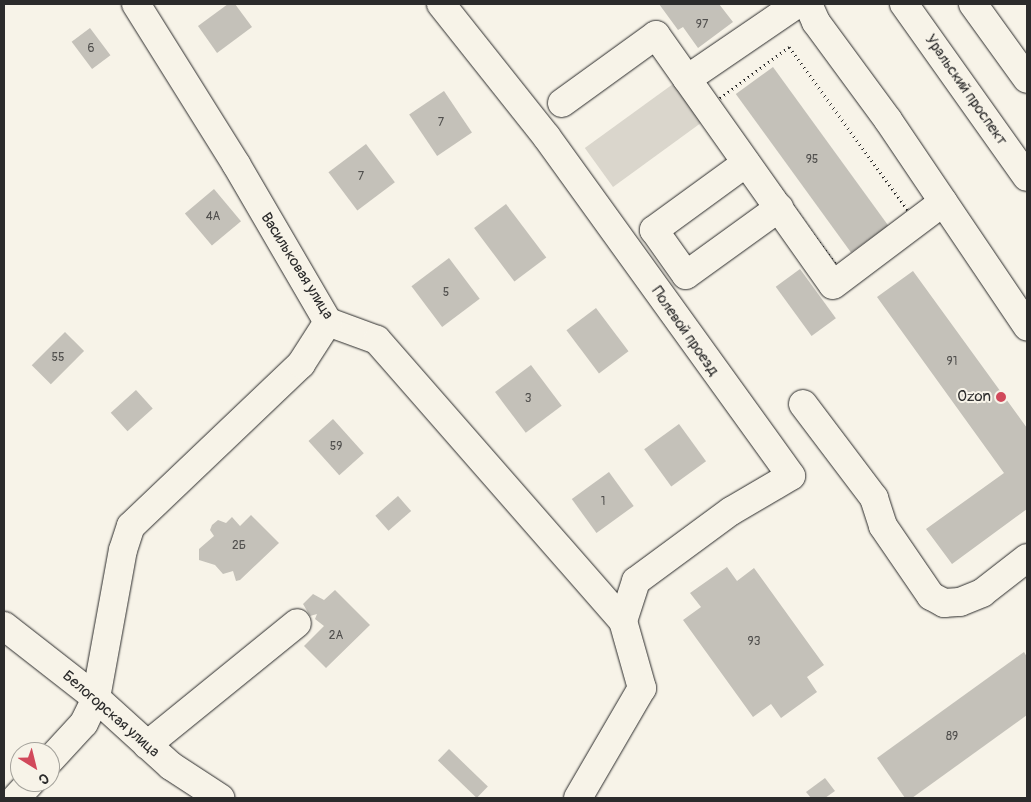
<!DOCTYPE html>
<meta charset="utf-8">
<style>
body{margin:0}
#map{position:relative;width:1031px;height:802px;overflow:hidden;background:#f7f3e8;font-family:Pangolin,sans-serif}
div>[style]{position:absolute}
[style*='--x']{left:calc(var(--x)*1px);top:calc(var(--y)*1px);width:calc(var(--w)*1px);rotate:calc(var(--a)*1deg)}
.green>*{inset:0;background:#dad6cc;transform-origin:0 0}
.building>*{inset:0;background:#c4c1b9;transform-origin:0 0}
.path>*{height:3px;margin-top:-1.5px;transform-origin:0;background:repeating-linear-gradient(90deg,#2b2b2b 0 1px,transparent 0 5px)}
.roads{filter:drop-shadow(0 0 1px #2b2b2b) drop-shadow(0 0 1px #2b2b2b)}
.minor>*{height:28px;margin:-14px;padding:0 14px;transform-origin:14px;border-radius:14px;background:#f7f3e8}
.major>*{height:28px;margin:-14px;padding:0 14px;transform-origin:14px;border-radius:14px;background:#f7f3e8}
.dots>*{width:14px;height:14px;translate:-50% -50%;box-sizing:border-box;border:2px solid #f7f3e8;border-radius:50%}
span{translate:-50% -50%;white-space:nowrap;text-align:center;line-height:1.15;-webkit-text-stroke:4px #f7f3e8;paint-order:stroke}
.number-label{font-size:12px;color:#51504e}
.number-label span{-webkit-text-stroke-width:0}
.street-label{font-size:15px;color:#2b2b2b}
.poi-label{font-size:15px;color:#2b2b2b}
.right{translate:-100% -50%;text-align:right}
.frame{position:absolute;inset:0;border:5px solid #2b2b2b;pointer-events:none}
.north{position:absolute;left:10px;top:742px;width:50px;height:50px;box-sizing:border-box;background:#f7f3e8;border:1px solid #a5a39c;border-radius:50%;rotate:144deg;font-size:14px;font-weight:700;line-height:20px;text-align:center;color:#2b2b2b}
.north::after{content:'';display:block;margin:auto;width:18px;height:22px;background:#d1495b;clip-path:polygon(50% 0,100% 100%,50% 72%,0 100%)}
</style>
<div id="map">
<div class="green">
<i style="left:673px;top:84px;width:48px;height:109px;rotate:54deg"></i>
</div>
<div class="building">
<i style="clip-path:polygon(228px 4px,235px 4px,252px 27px,217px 53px,198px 26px)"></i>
<i style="clip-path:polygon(659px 4px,719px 4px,733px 22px,698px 48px,683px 27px,678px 30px)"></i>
<i style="left:90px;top:28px;width:34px;height:23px;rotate:53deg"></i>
<i style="left:773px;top:67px;width:196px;height:46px;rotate:54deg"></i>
<i style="left:444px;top:91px;width:50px;height:42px;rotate:56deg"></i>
<i style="left:366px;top:144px;width:48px;height:47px;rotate:53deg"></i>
<i style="left:214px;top:189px;width:42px;height:38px;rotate:50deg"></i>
<i style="left:506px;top:204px;width:67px;height:40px;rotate:53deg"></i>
<i style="left:449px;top:258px;width:51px;height:47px;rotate:53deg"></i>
<i style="left:800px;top:269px;width:61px;height:30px;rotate:54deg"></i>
<i style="clip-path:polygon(913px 271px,1027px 428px,1027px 509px,952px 564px,926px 529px,1004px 473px,877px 297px)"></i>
<i style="left:596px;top:308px;width:54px;height:37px;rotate:53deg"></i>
<i style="left:65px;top:332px;width:27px;height:47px;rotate:45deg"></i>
<i style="left:531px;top:365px;width:51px;height:45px;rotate:53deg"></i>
<i style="left:136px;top:390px;width:25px;height:34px;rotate:48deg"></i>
<i style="left:333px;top:419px;width:46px;height:33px;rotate:48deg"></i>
<i style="left:679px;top:424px;width:46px;height:43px;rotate:54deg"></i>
<i style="left:609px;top:472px;width:42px;height:46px;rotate:54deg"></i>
<i style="left:398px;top:496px;width:20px;height:30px;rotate:49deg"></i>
<i style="clip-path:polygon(251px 515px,279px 543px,240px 580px,236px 581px,233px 571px,223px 574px,215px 565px,199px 560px,199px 549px,214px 536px,210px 530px,212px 525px,218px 520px,226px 523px,232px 517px,240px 526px)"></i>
<i style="clip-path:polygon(727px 567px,737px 581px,754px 568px,824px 665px,807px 677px,817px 692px,781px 718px,771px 704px,753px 717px,683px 620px,701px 607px,690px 593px)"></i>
<i style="clip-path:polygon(335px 590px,370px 625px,326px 668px,304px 646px,324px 626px,315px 619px,317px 614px,310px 616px,303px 604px,313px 594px,324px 600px)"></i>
<i style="clip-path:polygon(1024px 652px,1027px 657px,1027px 715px,912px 798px,905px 798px,877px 758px)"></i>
<i style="left:449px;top:749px;width:54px;height:16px;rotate:44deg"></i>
<i style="clip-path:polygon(825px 778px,835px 791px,825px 798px,811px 798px,806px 792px)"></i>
</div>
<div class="path">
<i style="--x:789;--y:47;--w:207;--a:53.9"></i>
<i style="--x:911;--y:214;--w:90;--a:144"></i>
<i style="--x:838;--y:267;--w:206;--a:-126.3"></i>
<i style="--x:716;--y:101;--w:91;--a:-36.5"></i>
</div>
<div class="roads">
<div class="minor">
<i style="--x:136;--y:4;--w:189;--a:58"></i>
<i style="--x:236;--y:164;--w:183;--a:59.8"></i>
<i style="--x:328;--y:322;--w:52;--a:20.2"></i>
<i style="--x:377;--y:340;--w:373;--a:48.8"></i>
<i style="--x:623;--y:621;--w:70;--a:74.2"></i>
<i style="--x:642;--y:688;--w:127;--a:120.2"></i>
<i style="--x:441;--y:4;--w:169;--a:51.5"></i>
<i style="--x:546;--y:136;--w:419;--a:54.2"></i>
<i style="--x:791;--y:476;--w:69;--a:149.7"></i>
<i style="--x:731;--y:511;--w:118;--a:143.6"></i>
<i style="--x:636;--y:581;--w:42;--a:108"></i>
<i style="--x:797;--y:4;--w:133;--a:145.7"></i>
<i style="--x:687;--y:79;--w:252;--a:54.7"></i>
<i style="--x:833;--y:285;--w:138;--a:-37"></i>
<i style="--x:808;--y:4;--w:20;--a:66"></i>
<i style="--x:816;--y:22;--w:122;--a:53.7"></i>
<i style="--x:888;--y:120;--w:249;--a:56"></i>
<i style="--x:562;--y:103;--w:116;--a:-35.9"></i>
<i style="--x:656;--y:35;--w:54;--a:54.8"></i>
<i style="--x:746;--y:163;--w:114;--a:143.9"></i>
<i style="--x:654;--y:230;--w:55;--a:54.6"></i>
<i style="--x:686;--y:275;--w:115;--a:-35.8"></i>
<i style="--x:803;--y:404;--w:118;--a:52.9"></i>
<i style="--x:874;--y:498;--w:29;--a:72"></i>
<i style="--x:883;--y:526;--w:85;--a:55.6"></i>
<i style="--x:931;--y:596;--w:15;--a:28"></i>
<i style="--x:944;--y:603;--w:16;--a:-4"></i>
<i style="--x:960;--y:602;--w:24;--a:-22"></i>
<i style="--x:982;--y:593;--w:57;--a:-37.9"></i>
<i style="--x:4;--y:626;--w:117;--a:38"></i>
<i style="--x:96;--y:698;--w:101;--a:42.2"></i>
<i style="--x:171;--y:766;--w:59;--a:33.1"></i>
<i style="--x:147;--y:745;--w:193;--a:-39.1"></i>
<i style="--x:50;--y:760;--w:50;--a:-47.4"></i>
<i style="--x:84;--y:723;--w:28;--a:-64"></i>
<i style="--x:96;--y:698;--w:150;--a:-79.7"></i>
<i style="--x:123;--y:550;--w:25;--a:-72"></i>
<i style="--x:131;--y:526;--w:235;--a:-43.6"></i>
<i style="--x:301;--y:364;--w:50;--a:-57.3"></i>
<i style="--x:16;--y:798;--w:22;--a:-47"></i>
</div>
<div class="major">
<i style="--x:904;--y:4;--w:212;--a:54.6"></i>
<i style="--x:973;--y:4;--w:92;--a:54.2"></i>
</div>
</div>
<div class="dots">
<i style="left:1001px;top:397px;background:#d1495b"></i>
</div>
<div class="number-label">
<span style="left:702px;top:25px">97</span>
<span style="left:91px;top:49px">6</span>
<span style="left:441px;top:123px">7</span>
<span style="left:812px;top:160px">95</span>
<span style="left:361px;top:177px">7</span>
<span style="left:213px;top:217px">4А</span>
<span style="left:446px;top:293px">5</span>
<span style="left:58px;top:358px">55</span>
<span style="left:952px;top:362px">91</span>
<span style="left:528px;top:399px">3</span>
<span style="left:336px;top:447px">59</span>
<span style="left:603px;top:502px">1</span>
<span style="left:239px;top:546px">2Б</span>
<span style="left:336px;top:636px">2А</span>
<span style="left:754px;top:642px">93</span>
<span style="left:952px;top:737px">89</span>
</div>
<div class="street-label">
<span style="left:966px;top:90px;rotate:55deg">Уральский проспект</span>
<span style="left:297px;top:266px;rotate:58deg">Васильковая улица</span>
<span style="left:685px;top:331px;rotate:55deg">Полевой проезд</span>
<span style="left:111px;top:714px;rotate:41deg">Белогорская улица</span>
</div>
<div class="poi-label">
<span class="right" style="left:991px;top:397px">Ozon</span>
</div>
<div class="frame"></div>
<div class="north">С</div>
</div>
